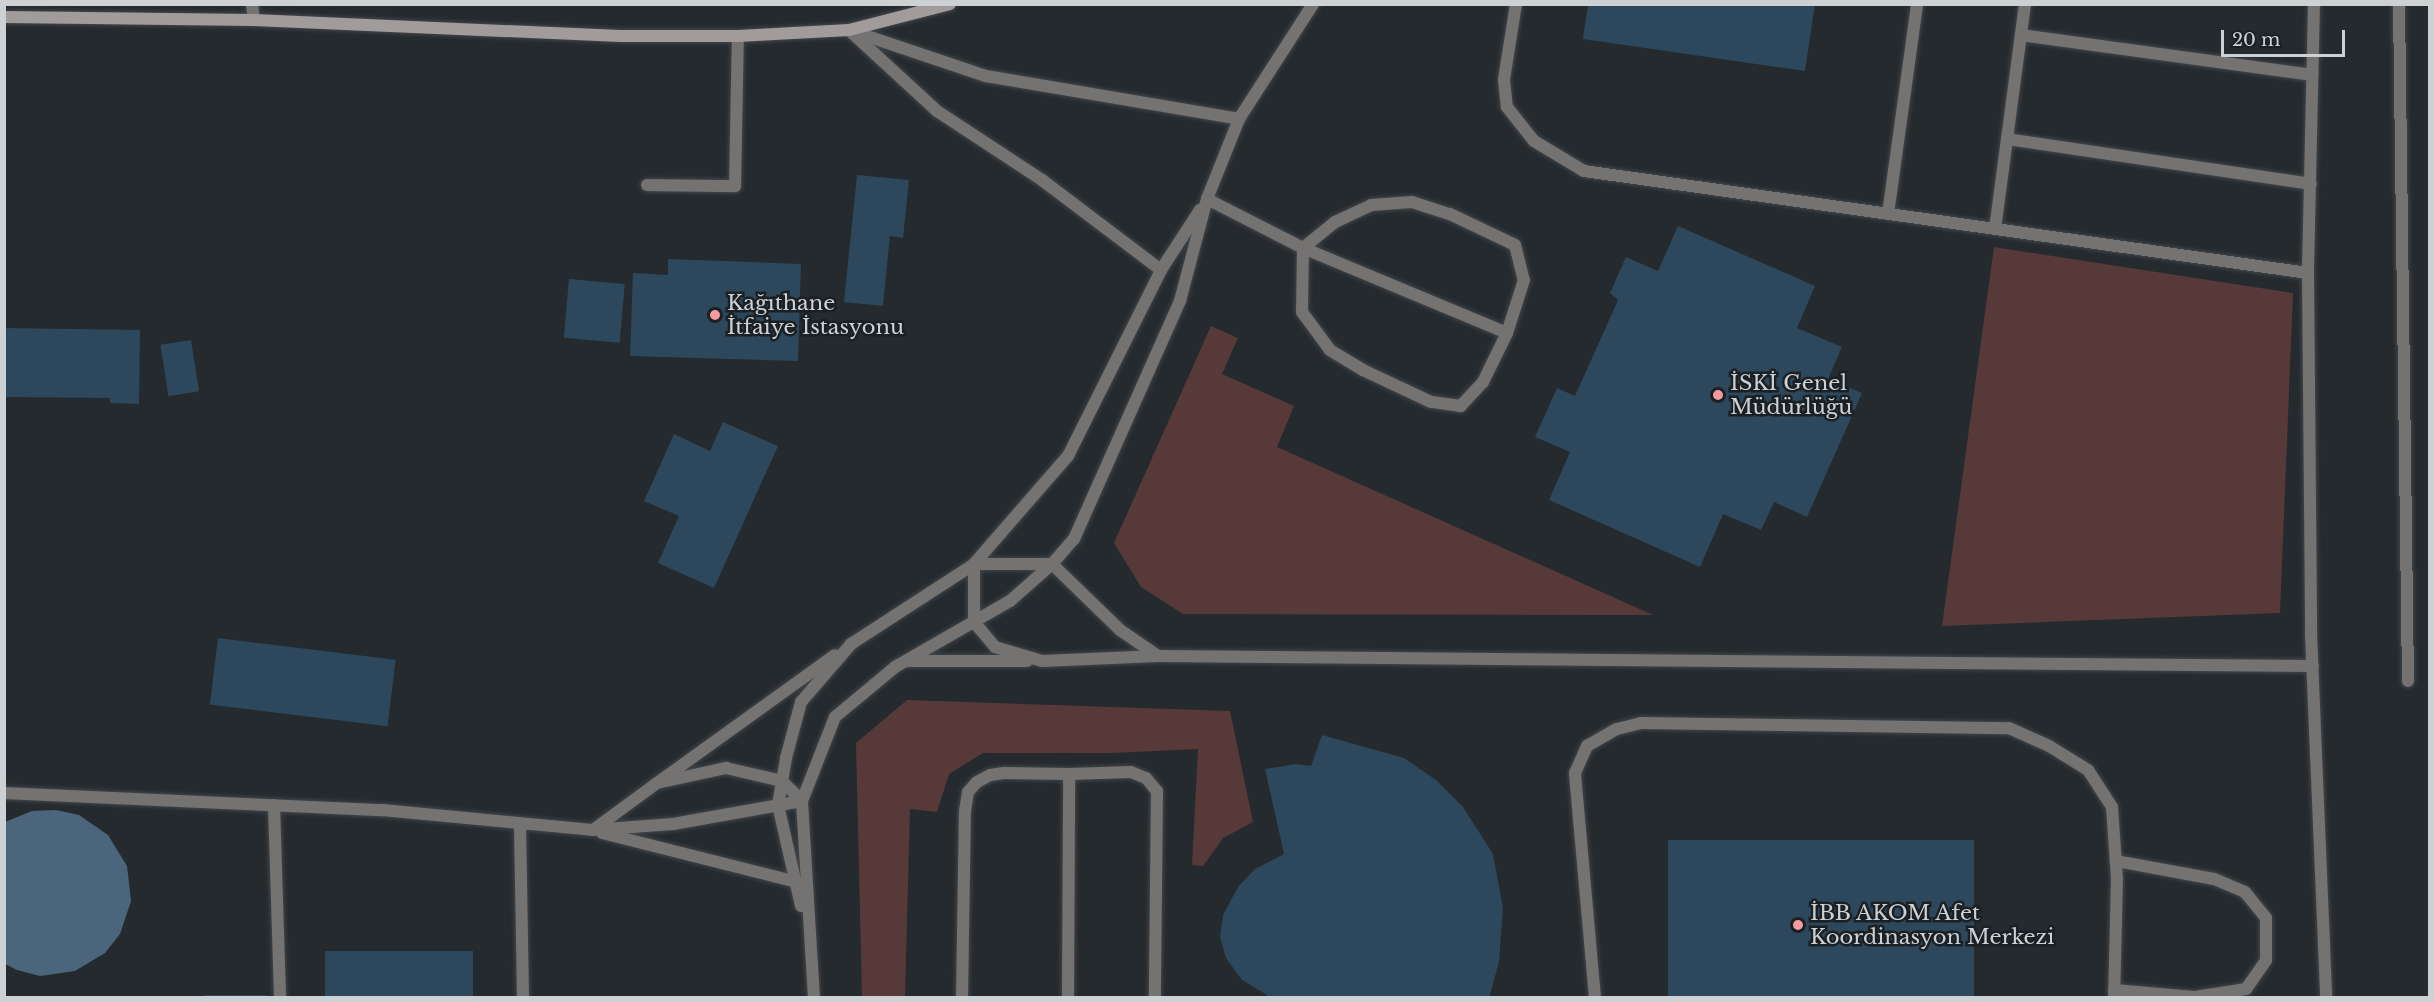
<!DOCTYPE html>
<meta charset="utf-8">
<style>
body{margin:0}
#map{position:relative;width:2434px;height:1002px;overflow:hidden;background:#252a2e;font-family:"Libre Baskerville",serif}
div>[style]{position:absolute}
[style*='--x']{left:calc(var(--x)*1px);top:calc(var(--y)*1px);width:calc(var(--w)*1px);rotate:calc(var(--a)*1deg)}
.green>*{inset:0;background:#573939}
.water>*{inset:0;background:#4b667c}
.building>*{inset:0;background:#2d475c;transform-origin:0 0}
.roads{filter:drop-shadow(0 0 2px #404549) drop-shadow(0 0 2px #404549)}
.service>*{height:12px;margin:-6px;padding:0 6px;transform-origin:6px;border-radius:6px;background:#757272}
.minor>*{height:12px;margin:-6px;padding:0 6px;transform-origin:6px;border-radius:6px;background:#757272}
.secondary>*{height:12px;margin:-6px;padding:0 6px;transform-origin:6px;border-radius:6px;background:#a19b9b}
.dots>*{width:16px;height:16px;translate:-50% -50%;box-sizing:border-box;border:3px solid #1b2024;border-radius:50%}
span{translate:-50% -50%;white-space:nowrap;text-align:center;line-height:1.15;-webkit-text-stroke:5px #1b2024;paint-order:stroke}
.poi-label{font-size:21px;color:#ced1d4}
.left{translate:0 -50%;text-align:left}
.frame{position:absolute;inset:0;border:6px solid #ced1d4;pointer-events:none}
.scale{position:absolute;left:2221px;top:30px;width:124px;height:27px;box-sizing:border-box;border:3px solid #ced1d4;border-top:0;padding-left:8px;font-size:18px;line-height:21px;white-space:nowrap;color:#ced1d4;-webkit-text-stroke:4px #1b2024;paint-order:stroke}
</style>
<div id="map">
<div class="green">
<i style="clip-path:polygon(1994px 247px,2293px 293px,2280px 613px,1942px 626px)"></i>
<i style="clip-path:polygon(1211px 326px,1238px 338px,1222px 374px,1294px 406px,1277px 447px,1653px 615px,1183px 614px,1141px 587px,1114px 543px)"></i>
<i style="clip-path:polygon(907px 700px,1230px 711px,1253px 822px,1223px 838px,1203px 866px,1192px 865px,1198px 749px,1112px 753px,983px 753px,949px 774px,937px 812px,910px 809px,905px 997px,862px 997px,856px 743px)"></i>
</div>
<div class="water">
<i style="clip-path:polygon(56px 810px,79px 815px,108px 835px,127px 866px,131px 901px,120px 934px,105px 953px,75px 971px,40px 976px,17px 970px,5px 964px,5px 822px,32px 811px)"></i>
</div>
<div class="building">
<i style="clip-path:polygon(1588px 4px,1815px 4px,1805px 71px,1583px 39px)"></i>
<i style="clip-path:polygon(857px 175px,909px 180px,903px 238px,890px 236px,883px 306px,844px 302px)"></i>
<i style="clip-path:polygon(1678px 226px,1815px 286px,1797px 328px,1842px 347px,1828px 379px,1862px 393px,1807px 517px,1774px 502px,1761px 530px,1723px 514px,1700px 567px,1549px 500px,1570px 452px,1535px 437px,1557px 388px,1575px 396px,1618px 300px,1610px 293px,1626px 257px,1658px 271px)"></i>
<i style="clip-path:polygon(668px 259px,801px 264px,798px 361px,630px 356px,633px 273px,668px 275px)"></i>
<i style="left:569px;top:279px;width:56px;height:59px;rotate:5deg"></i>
<i style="clip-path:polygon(4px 328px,140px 330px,139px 404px,110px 403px,110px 398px,4px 397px)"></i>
<i style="left:191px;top:340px;width:52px;height:31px;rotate:81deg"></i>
<i style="clip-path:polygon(723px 422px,778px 446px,714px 588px,658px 563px,679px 516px,644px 501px,674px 434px,710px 451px)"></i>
<i style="left:218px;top:638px;width:179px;height:67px;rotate:7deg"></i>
<i style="clip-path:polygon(1322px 735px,1404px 758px,1436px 780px,1463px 807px,1493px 854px,1503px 908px,1499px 962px,1489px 998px,1266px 998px,1267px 995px,1242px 980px,1226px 958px,1220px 937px,1223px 915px,1238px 887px,1255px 869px,1284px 854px,1265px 769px,1296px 764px,1311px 766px)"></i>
<i style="left:1668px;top:840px;width:306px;height:158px"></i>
<i style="left:325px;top:951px;width:148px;height:47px"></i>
<i style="left:204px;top:995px;width:63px;height:3px"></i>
</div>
<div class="roads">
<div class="service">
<i style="--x:1516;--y:4;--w:77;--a:99"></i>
<i style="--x:1504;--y:80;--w:27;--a:84"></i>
<i style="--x:1507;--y:107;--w:43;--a:51.5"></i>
<i style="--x:1534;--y:141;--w:58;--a:31"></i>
<i style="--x:1584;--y:171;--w:731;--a:8.02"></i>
<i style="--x:2314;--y:4;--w:269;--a:91.3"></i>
<i style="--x:2308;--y:273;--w:361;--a:89.5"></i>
<i style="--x:2311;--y:634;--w:364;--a:87.6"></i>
<i style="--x:2021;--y:35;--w:294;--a:7.8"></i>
<i style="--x:2007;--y:139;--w:307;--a:8.4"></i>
<i style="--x:647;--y:185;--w:88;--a:0.7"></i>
<i style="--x:735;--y:186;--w:150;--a:-88.9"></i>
<i style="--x:1207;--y:199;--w:108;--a:27"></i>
<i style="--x:1303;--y:248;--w:221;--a:22.6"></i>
<i style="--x:1412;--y:202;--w:40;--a:18"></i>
<i style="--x:1450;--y:214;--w:72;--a:25.5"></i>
<i style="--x:1515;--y:245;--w:36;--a:76"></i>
<i style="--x:1524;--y:280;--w:56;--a:107.8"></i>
<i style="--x:1507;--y:333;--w:55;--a:116.1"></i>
<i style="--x:1483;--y:382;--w:33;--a:133"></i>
<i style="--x:1461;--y:406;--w:30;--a:-172"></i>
<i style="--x:1431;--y:402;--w:75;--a:-154.8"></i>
<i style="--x:1363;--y:370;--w:39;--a:-149"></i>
<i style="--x:1330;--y:350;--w:47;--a:-126.4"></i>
<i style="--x:1302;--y:312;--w:64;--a:-89.1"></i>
<i style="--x:1303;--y:248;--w:41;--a:-39.1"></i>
<i style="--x:1335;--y:222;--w:40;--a:-25"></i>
<i style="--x:1371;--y:205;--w:41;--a:-4.2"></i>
<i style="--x:1888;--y:214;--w:212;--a:-82.1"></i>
<i style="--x:1995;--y:229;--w:227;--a:-82.4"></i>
<i style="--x:1161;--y:270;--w:149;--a:-142.9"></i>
<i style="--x:1042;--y:180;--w:126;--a:-146.7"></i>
<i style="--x:937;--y:111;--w:120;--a:-137.4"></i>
<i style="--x:849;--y:30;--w:145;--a:18.6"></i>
<i style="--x:986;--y:76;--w:257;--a:9.6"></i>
<i style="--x:974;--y:564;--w:78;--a:0"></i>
<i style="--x:1052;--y:564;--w:95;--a:44.1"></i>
<i style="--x:1120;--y:630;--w:46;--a:34.4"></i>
<i style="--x:1158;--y:656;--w:116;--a:177.5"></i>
<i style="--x:1042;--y:661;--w:49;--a:-163.4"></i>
<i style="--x:995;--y:647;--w:33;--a:-130"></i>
<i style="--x:974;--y:622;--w:58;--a:-90"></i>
<i style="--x:1158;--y:656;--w:1155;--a:0.5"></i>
<i style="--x:907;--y:661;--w:120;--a:0"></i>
<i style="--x:657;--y:783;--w:219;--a:-35.7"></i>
<i style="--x:4;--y:793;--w:378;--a:2.6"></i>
<i style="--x:382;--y:810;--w:211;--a:5.4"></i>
<i style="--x:592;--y:830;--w:81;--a:-4.2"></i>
<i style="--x:673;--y:824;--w:131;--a:-10.1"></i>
<i style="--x:274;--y:805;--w:193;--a:88.2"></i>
<i style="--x:520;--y:825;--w:173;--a:89"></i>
<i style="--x:593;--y:830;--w:79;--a:-36.3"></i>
<i style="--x:657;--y:783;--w:71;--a:-12.3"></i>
<i style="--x:726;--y:768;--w:57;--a:13.1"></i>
<i style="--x:782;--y:781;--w:28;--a:45"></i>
<i style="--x:602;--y:833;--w:201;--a:14.1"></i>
<i style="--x:801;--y:906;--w:104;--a:-102.8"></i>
<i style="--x:778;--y:805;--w:48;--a:-80.3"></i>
<i style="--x:786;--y:758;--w:58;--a:-75"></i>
<i style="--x:801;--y:702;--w:77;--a:-49.2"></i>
<i style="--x:851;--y:644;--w:147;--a:-33"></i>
<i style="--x:974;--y:564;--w:143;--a:-49"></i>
<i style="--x:1068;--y:456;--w:208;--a:-63.4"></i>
<i style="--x:1161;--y:270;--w:72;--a:-57"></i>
<i style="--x:2114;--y:990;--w:81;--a:4.9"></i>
<i style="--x:2195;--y:997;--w:52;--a:-8.9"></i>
<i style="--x:2246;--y:989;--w:35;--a:-55"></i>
<i style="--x:2266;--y:960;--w:42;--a:-90"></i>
<i style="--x:2266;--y:918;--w:33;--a:-129"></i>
<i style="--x:2245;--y:892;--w:34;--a:-157"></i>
<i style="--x:2214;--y:879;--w:100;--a:-169.6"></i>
<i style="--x:814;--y:998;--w:197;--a:-93.5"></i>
<i style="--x:802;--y:801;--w:90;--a:-68.6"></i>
<i style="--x:835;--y:717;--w:78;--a:-39.8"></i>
<i style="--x:895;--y:667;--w:133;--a:-29.9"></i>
<i style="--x:1010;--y:601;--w:56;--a:-41.4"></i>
<i style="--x:1052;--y:564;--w:33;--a:-49"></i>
<i style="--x:1074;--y:539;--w:261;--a:-66"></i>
<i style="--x:1180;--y:301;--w:106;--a:-75.2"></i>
<i style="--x:1207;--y:199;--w:86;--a:-68.2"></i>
<i style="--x:1239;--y:119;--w:137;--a:-57.2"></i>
<i style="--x:962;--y:998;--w:187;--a:-89.1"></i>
<i style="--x:965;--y:811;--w:19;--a:-81"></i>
<i style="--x:968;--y:792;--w:13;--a:-48"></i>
<i style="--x:977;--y:782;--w:15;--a:-28"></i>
<i style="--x:990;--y:775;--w:14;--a:-8"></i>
<i style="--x:1004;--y:773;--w:65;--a:0.9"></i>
<i style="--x:1069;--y:774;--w:62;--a:-1.8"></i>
<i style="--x:1131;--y:772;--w:16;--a:22"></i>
<i style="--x:1146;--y:778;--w:17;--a:50"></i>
<i style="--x:1157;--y:791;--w:207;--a:90.6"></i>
<i style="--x:1068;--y:998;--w:224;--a:-89.7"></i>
<i style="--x:1595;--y:998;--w:226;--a:-95.1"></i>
<i style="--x:1575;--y:773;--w:30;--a:-66"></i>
<i style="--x:1587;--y:746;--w:34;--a:-30"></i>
<i style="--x:1617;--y:729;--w:25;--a:-14"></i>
<i style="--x:1641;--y:723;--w:368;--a:0.8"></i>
<i style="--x:2009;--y:728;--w:44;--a:24.2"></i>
<i style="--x:2049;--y:746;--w:46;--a:31.6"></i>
<i style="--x:2088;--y:770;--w:44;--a:57"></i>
<i style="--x:2112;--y:807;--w:72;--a:86"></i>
<i style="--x:2117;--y:879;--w:119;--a:91.4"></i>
</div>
<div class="minor">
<i style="--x:252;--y:4;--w:16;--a:83"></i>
<i style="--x:2399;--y:4;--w:677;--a:89.24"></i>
</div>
<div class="secondary">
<i style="--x:4;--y:17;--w:250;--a:0.7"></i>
<i style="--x:254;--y:20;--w:367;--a:2.5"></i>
<i style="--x:621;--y:36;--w:117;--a:0"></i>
<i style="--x:738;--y:36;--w:111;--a:-3.1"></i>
<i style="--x:849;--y:30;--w:104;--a:-14.4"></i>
</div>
</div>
<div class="dots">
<i style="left:715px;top:315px;background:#f59b9d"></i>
<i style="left:1718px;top:395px;background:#f59b9d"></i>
<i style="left:1798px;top:925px;background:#f59b9d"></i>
</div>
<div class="poi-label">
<span class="left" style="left:727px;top:315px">Kağıthane<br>İtfaiye İstasyonu</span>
<span class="left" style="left:1730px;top:395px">İSKİ Genel<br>Müdürlüğü</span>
<span class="left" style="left:1810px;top:925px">İBB AKOM Afet<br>Koordinasyon Merkezi</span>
</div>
<div class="frame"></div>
<div class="scale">20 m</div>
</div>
